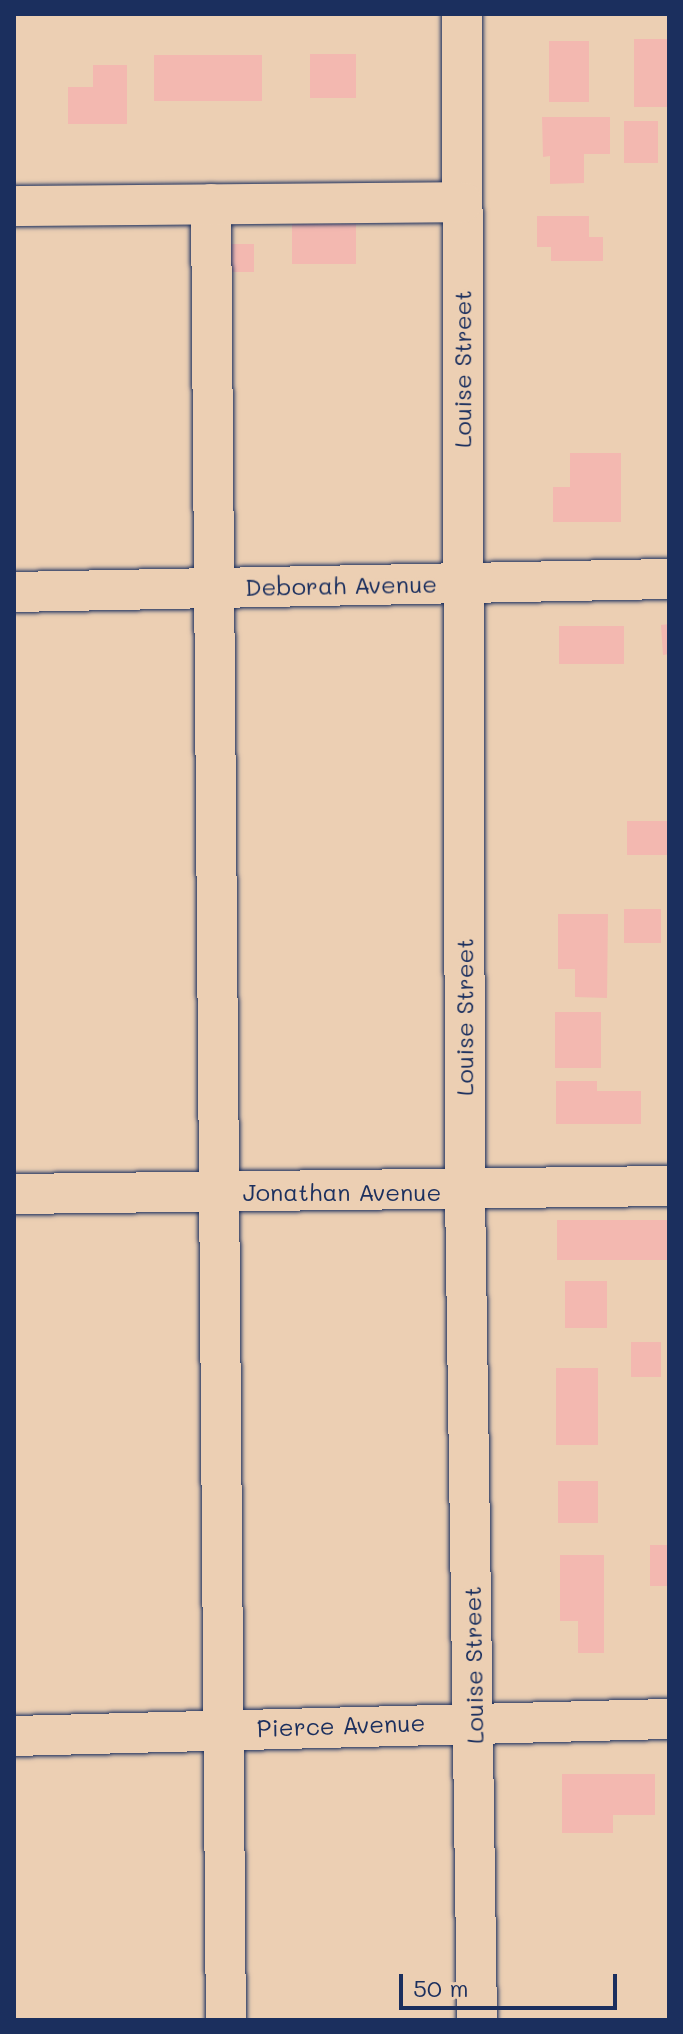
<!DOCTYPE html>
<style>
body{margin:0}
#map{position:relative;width:683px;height:2034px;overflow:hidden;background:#eccfb3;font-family:Mali,sans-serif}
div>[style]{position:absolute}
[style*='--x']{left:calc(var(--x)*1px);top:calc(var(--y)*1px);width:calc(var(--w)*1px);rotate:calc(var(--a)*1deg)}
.building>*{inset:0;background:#f3b8b0;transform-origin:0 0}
.roads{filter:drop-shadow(0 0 2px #1b2f5e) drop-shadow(0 0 2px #1b2f5e)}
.minor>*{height:40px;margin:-20px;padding:0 20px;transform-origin:20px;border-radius:20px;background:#eccfb3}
span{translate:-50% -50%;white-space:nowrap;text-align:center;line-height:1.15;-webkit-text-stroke:6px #eccfb3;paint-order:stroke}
.street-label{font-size:24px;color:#1b2f5e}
.frame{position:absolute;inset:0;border:16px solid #1b2f5e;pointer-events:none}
.scale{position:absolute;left:399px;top:1974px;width:218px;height:36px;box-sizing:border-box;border:4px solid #1b2f5e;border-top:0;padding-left:10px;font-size:24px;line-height:28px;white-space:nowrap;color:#1b2f5e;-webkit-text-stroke:6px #eccfb3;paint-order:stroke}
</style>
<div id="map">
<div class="building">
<i style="left:634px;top:39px;width:35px;height:68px"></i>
<i style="left:549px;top:41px;width:40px;height:61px"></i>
<i style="left:310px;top:54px;width:46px;height:44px"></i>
<i style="left:154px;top:55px;width:108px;height:46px"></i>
<i style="clip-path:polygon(93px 65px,127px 65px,127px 124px,68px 124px,68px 87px,93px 87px)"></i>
<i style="clip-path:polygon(542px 117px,610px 117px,610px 154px,584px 154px,584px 183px,550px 184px,550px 156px,543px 157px)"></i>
<i style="left:624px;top:121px;width:34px;height:42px"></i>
<i style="clip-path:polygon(537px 216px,589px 216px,589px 237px,603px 237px,603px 261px,551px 261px,551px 247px,537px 247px)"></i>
<i style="left:292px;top:224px;width:64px;height:40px"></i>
<i style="left:226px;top:244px;width:28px;height:28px"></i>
<i style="clip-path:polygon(570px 453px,621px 453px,621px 522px,553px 522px,553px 487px,570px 487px)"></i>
<i style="clip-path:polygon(669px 624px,669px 654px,663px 655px,661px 625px)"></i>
<i style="left:559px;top:626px;width:65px;height:38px"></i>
<i style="left:627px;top:821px;width:42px;height:34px"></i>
<i style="left:624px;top:909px;width:37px;height:34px"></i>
<i style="clip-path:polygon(558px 914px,608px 914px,607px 998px,575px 997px,575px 969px,558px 969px)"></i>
<i style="left:555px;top:1012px;width:46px;height:56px"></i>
<i style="clip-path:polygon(556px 1081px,597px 1081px,597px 1091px,641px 1091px,641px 1124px,556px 1124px)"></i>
<i style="left:557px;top:1220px;width:112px;height:40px"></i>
<i style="left:565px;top:1281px;width:42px;height:47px"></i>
<i style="left:631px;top:1342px;width:30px;height:35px"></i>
<i style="left:556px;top:1368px;width:42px;height:77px"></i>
<i style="left:558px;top:1481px;width:40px;height:42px"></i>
<i style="left:650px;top:1545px;width:19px;height:41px"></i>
<i style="clip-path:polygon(560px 1555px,604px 1555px,604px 1653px,578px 1653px,578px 1621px,560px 1621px)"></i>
<i style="clip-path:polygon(562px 1774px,655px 1774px,655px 1815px,613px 1815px,613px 1833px,562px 1833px)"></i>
</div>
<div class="roads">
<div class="minor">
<i style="--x:462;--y:14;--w:1177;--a:89.85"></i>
<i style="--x:465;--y:1191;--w:829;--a:89.17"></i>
<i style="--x:211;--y:204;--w:1816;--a:89.53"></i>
<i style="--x:14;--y:206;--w:448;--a:-0.5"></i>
<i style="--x:14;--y:592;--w:655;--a:-1.14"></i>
<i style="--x:14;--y:1194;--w:655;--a:-0.7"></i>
<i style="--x:14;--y:1736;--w:655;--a:-1.49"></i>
</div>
</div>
<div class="street-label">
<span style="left:462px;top:369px;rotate:-90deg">Louise Street</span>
<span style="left:341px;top:585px;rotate:-1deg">Deborah Avenue</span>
<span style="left:464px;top:1017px;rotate:-90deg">Louise Street</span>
<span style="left:342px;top:1192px">Jonathan Avenue</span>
<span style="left:473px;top:1665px;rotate:-91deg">Louise Street</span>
<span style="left:341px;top:1725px;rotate:-2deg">Pierce Avenue</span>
</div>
<div class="frame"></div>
<div class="scale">50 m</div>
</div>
